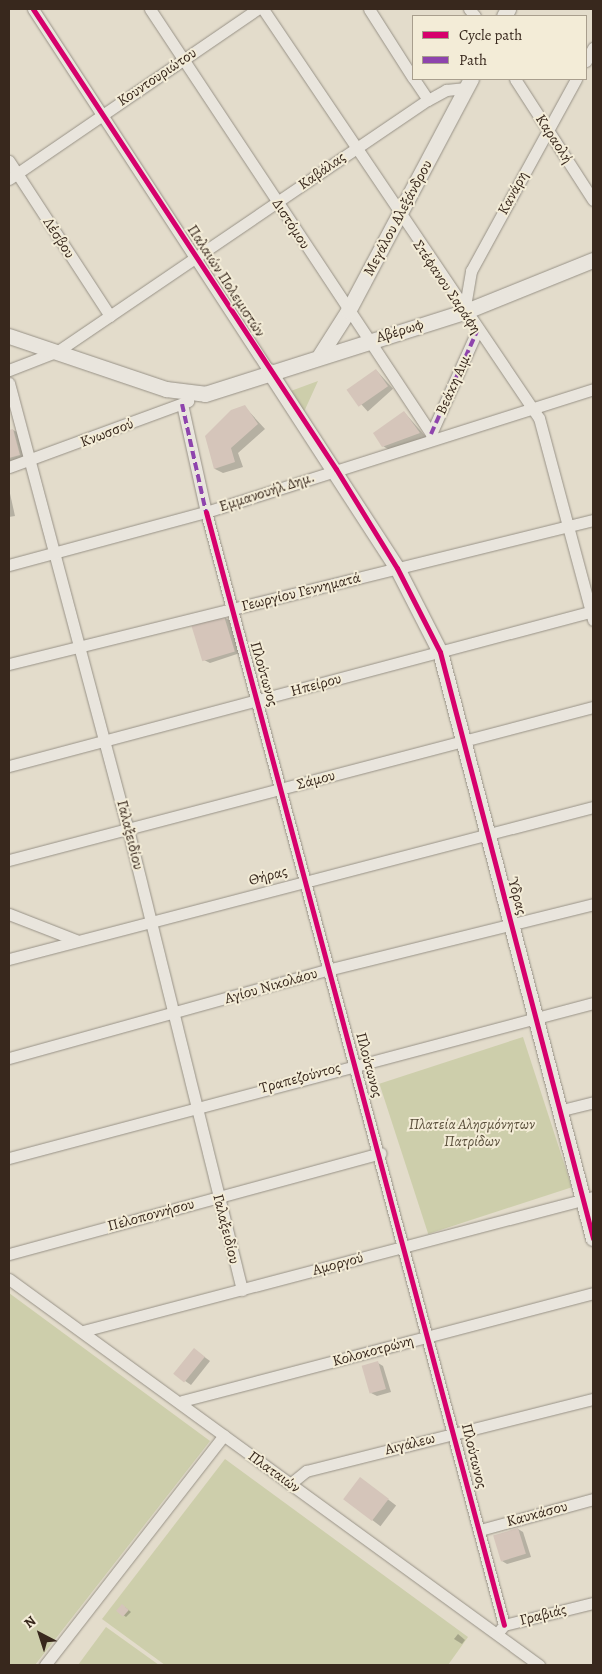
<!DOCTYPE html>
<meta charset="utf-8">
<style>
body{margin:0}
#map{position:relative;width:602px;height:1674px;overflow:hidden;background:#e3dccb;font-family:Alegreya,serif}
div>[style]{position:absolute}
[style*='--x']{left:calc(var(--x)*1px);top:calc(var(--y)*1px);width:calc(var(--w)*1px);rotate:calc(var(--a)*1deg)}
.green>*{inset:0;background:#cdceab;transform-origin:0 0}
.shadow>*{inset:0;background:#0003;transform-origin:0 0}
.building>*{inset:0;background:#d5c5ba;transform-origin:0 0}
.roads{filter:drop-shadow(0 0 1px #989287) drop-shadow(0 0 1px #989287)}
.street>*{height:11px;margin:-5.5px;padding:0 5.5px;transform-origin:5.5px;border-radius:5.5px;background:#e9e5dd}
.secondary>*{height:15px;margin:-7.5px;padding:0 7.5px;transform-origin:7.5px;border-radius:7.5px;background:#e9e5dd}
.quiet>*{height:4px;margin-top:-2px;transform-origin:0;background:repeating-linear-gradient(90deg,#8e44ad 0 8px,transparent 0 12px)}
.cycleway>*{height:5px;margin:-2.5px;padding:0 2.5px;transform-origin:2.5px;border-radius:2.5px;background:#d6006c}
span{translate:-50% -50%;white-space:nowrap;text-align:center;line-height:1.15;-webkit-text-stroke:4px #f3ecd7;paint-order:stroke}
.street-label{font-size:15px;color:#38281d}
.park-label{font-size:15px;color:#594e3a;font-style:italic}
.frame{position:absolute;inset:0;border:10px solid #38281d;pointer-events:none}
.legend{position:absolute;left:412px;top:15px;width:175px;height:65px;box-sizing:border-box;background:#f3ecd7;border:1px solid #a89e8d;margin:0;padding:6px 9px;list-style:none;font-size:15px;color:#38281d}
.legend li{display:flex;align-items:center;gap:10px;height:25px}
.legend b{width:25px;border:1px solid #a89e8d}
.north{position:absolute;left:15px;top:1609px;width:50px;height:50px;-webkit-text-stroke:4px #f3ecd7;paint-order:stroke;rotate:320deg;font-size:14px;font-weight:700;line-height:20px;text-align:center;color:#38281d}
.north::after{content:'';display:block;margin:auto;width:18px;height:22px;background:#38281d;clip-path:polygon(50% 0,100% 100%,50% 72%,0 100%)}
</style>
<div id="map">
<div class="green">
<i style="clip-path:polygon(318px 381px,303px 414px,288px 392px)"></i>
<i style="left:523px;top:1037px;width:158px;height:151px;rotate:72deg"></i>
<i style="clip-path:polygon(9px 1293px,210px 1441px,35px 1665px,9px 1665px)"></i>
<i style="clip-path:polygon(225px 1459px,468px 1637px,448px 1665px,165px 1665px,102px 1619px)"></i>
<i style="clip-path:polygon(106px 1627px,159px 1665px,78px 1665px)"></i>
</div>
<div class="shadow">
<i style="left:377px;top:371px;width:24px;height:34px;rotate:48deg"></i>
<i style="clip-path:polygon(245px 407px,265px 429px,238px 453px,243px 467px,223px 473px,215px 469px,206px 436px)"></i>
<i style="clip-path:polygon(404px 412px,427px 438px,391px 451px,383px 446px)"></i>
<i style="clip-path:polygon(13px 430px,19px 433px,25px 457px,9px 462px,9px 431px)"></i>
<i style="clip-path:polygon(9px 489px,15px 516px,9px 517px)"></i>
<i style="clip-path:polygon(224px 617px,229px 620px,240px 653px,210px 663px,204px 660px)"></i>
<i style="clip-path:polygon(199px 1353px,210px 1361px,191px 1385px,175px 1374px)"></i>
<i style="clip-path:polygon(378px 1363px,383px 1366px,391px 1392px,377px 1396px,371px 1393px)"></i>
<i style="left:361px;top:1479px;width:44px;height:26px;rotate:37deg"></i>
<i style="clip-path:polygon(518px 1529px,523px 1532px,531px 1557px,507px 1564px,502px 1561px)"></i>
<i style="clip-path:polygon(125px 1607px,131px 1612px,126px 1617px,118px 1611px)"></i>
<i style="clip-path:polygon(458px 1634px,465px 1640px,462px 1644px,454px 1639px)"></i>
</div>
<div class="building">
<i style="left:376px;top:369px;width:21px;height:36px;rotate:55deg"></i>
<i style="clip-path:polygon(245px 405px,258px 424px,231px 448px,235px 462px,214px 469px,205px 436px,231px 410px)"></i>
<i style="clip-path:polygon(404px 411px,420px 433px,382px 447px,373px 433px)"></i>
<i style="clip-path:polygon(13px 429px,20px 455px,9px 458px,9px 430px)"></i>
<i style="left:224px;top:616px;width:37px;height:34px;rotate:73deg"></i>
<i style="left:194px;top:1348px;width:14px;height:33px;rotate:39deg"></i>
<i style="left:378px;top:1361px;width:29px;height:17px;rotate:74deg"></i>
<i style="left:360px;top:1477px;width:36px;height:28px;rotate:37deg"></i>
<i style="left:518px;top:1528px;width:27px;height:26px;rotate:73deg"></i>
<i style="left:122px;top:1604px;width:9px;height:9px;rotate:41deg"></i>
</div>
<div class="roads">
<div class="street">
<i style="--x:33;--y:9;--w:432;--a:56.9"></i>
<i style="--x:150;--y:9;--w:514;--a:56.5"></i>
<i style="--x:263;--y:9;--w:493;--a:56"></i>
<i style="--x:539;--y:418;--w:209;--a:75"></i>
<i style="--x:369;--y:9;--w:82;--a:57.5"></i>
<i style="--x:469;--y:9;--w:9;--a:49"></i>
<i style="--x:586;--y:61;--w:15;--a:-62"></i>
<i style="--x:414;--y:79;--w:25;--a:56"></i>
<i style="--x:515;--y:79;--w:144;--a:57.2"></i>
<i style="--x:9;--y:161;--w:185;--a:56.9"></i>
<i style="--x:9;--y:179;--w:301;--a:-34.4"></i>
<i style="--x:464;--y:312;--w:42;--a:-80.3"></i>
<i style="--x:471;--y:271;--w:219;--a:-61.3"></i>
<i style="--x:9;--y:370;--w:53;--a:-21.2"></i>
<i style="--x:58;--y:351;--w:447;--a:-34.2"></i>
<i style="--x:428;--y:100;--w:21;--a:-29"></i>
<i style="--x:446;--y:90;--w:20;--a:-6"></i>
<i style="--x:9;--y:383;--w:457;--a:75.1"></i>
<i style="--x:127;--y:825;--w:479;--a:76.1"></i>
<i style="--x:182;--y:404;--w:111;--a:77.5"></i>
<i style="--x:206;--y:512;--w:1152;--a:75.01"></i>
<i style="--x:431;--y:434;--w:113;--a:-65.9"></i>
<i style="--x:9;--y:467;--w:191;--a:-20.2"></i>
<i style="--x:9;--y:565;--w:204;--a:-15.1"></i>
<i style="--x:206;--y:512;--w:406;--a:-17.6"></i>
<i style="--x:9;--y:664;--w:601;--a:-13.85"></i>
<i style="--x:9;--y:766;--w:604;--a:-14.86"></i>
<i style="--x:9;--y:860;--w:604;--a:-14.68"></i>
<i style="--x:9;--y:914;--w:72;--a:21.2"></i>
<i style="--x:9;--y:959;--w:603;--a:-14.59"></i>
<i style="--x:9;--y:1058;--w:334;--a:-15.5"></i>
<i style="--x:331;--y:969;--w:270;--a:-13.9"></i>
<i style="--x:558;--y:1111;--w:36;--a:-14"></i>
<i style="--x:9;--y:1158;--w:604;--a:-14.86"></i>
<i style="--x:9;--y:1254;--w:385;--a:-15.2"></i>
<i style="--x:9;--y:1279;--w:656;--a:36.07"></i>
<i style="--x:83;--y:1331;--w:527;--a:-14.72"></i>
<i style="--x:182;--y:1401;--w:425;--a:-14.7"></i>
<i style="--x:290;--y:1484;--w:21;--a:-39"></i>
<i style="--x:306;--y:1471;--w:296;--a:-14.1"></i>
<i style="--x:480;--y:1530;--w:117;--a:-15.3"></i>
<i style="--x:500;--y:1630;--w:6;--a:-51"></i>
<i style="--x:504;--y:1625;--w:92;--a:-13.9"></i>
<i style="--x:45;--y:1665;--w:291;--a:-52.1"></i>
</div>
<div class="secondary">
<i style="--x:504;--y:16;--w:8;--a:-60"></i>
<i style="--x:9;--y:336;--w:166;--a:18.7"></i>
<i style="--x:166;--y:389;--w:39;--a:7"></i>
<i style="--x:205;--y:394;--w:272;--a:-17.6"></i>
<i style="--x:464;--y:312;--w:139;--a:-22"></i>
<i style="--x:320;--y:355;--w:52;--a:-57.5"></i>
<i style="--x:348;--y:311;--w:263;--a:-62.1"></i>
<i style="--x:269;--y:371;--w:235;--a:57"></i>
<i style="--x:397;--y:568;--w:94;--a:62.9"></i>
<i style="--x:440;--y:652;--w:606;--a:75.37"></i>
</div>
</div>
<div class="quiet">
<i style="--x:182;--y:404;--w:111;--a:77.5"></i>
<i style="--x:431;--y:434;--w:113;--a:-65.9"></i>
</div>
<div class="cycleway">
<i style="--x:33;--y:9;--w:551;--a:56.63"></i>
<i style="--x:336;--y:469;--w:116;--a:58.4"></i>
<i style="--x:397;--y:568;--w:94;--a:62.9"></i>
<i style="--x:440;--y:652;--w:606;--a:75.37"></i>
<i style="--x:206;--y:512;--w:1152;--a:75.01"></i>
</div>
<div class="street-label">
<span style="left:157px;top:77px;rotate:-34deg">Κουντουριώτου</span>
<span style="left:554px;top:139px;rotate:57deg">Καραολή</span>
<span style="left:322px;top:171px;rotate:-35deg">Καβάλας</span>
<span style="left:513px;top:193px;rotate:-62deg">Κανάρη</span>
<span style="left:398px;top:218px;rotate:-62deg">Μεγάλου Αλεξάνδρου</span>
<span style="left:291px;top:224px;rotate:57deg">Διστόμου</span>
<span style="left:59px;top:238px;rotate:57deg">Λέσβου</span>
<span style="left:226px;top:281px;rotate:57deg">Παλαιών Πολεμιστών</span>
<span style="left:447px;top:287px;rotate:56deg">Στέφανου Σαράφη</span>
<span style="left:400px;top:331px;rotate:-17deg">Αβέρωφ</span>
<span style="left:454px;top:383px;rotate:-66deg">Βεάκη Αιμ.</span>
<span style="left:107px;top:433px;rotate:-21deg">Κνωσσού</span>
<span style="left:267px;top:492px;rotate:-18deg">Εμμανουήλ Δημ.</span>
<span style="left:301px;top:592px;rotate:-14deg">Γεωργίου Γεννηματά</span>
<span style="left:264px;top:674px;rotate:74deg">Πλούτωνος</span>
<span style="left:316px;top:685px;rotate:-15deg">Ηπείρου</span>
<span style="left:316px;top:780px;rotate:-15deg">Σάμου</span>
<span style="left:130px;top:835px;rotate:76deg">Γαλαξειδίου</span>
<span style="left:268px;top:876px;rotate:-15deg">Θήρας</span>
<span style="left:517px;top:896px;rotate:75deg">Ύδρας</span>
<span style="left:271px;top:986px;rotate:-16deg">Αγίου Νικολάου</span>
<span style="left:369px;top:1065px;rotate:75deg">Πλούτωνος</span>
<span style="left:300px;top:1078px;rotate:-15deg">Τραπεζούντος</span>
<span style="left:151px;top:1215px;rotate:-15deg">Πελοποννήσου</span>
<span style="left:226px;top:1229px;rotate:76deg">Γαλαξειδίου</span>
<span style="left:338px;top:1264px;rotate:-15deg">Αμοργού</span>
<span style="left:373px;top:1351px;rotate:-15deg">Κολοκοτρώνη</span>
<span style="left:410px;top:1444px;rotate:-14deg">Αιγάλεω</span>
<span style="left:474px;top:1456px;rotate:76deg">Πλούτωνος</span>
<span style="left:274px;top:1472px;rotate:36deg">Πλαταιών</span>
<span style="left:537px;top:1514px;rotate:-15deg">Καυκάσου</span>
<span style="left:543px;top:1615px;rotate:-14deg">Γραβιάς</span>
</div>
<div class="park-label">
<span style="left:472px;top:1133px">Πλατεία Αλησμόνητων<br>Πατρίδων</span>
</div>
<div class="frame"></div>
<ul class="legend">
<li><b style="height:6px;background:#d6006c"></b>Cycle path</li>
<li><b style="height:6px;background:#8e44ad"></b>Path</li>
</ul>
<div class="north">N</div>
</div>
